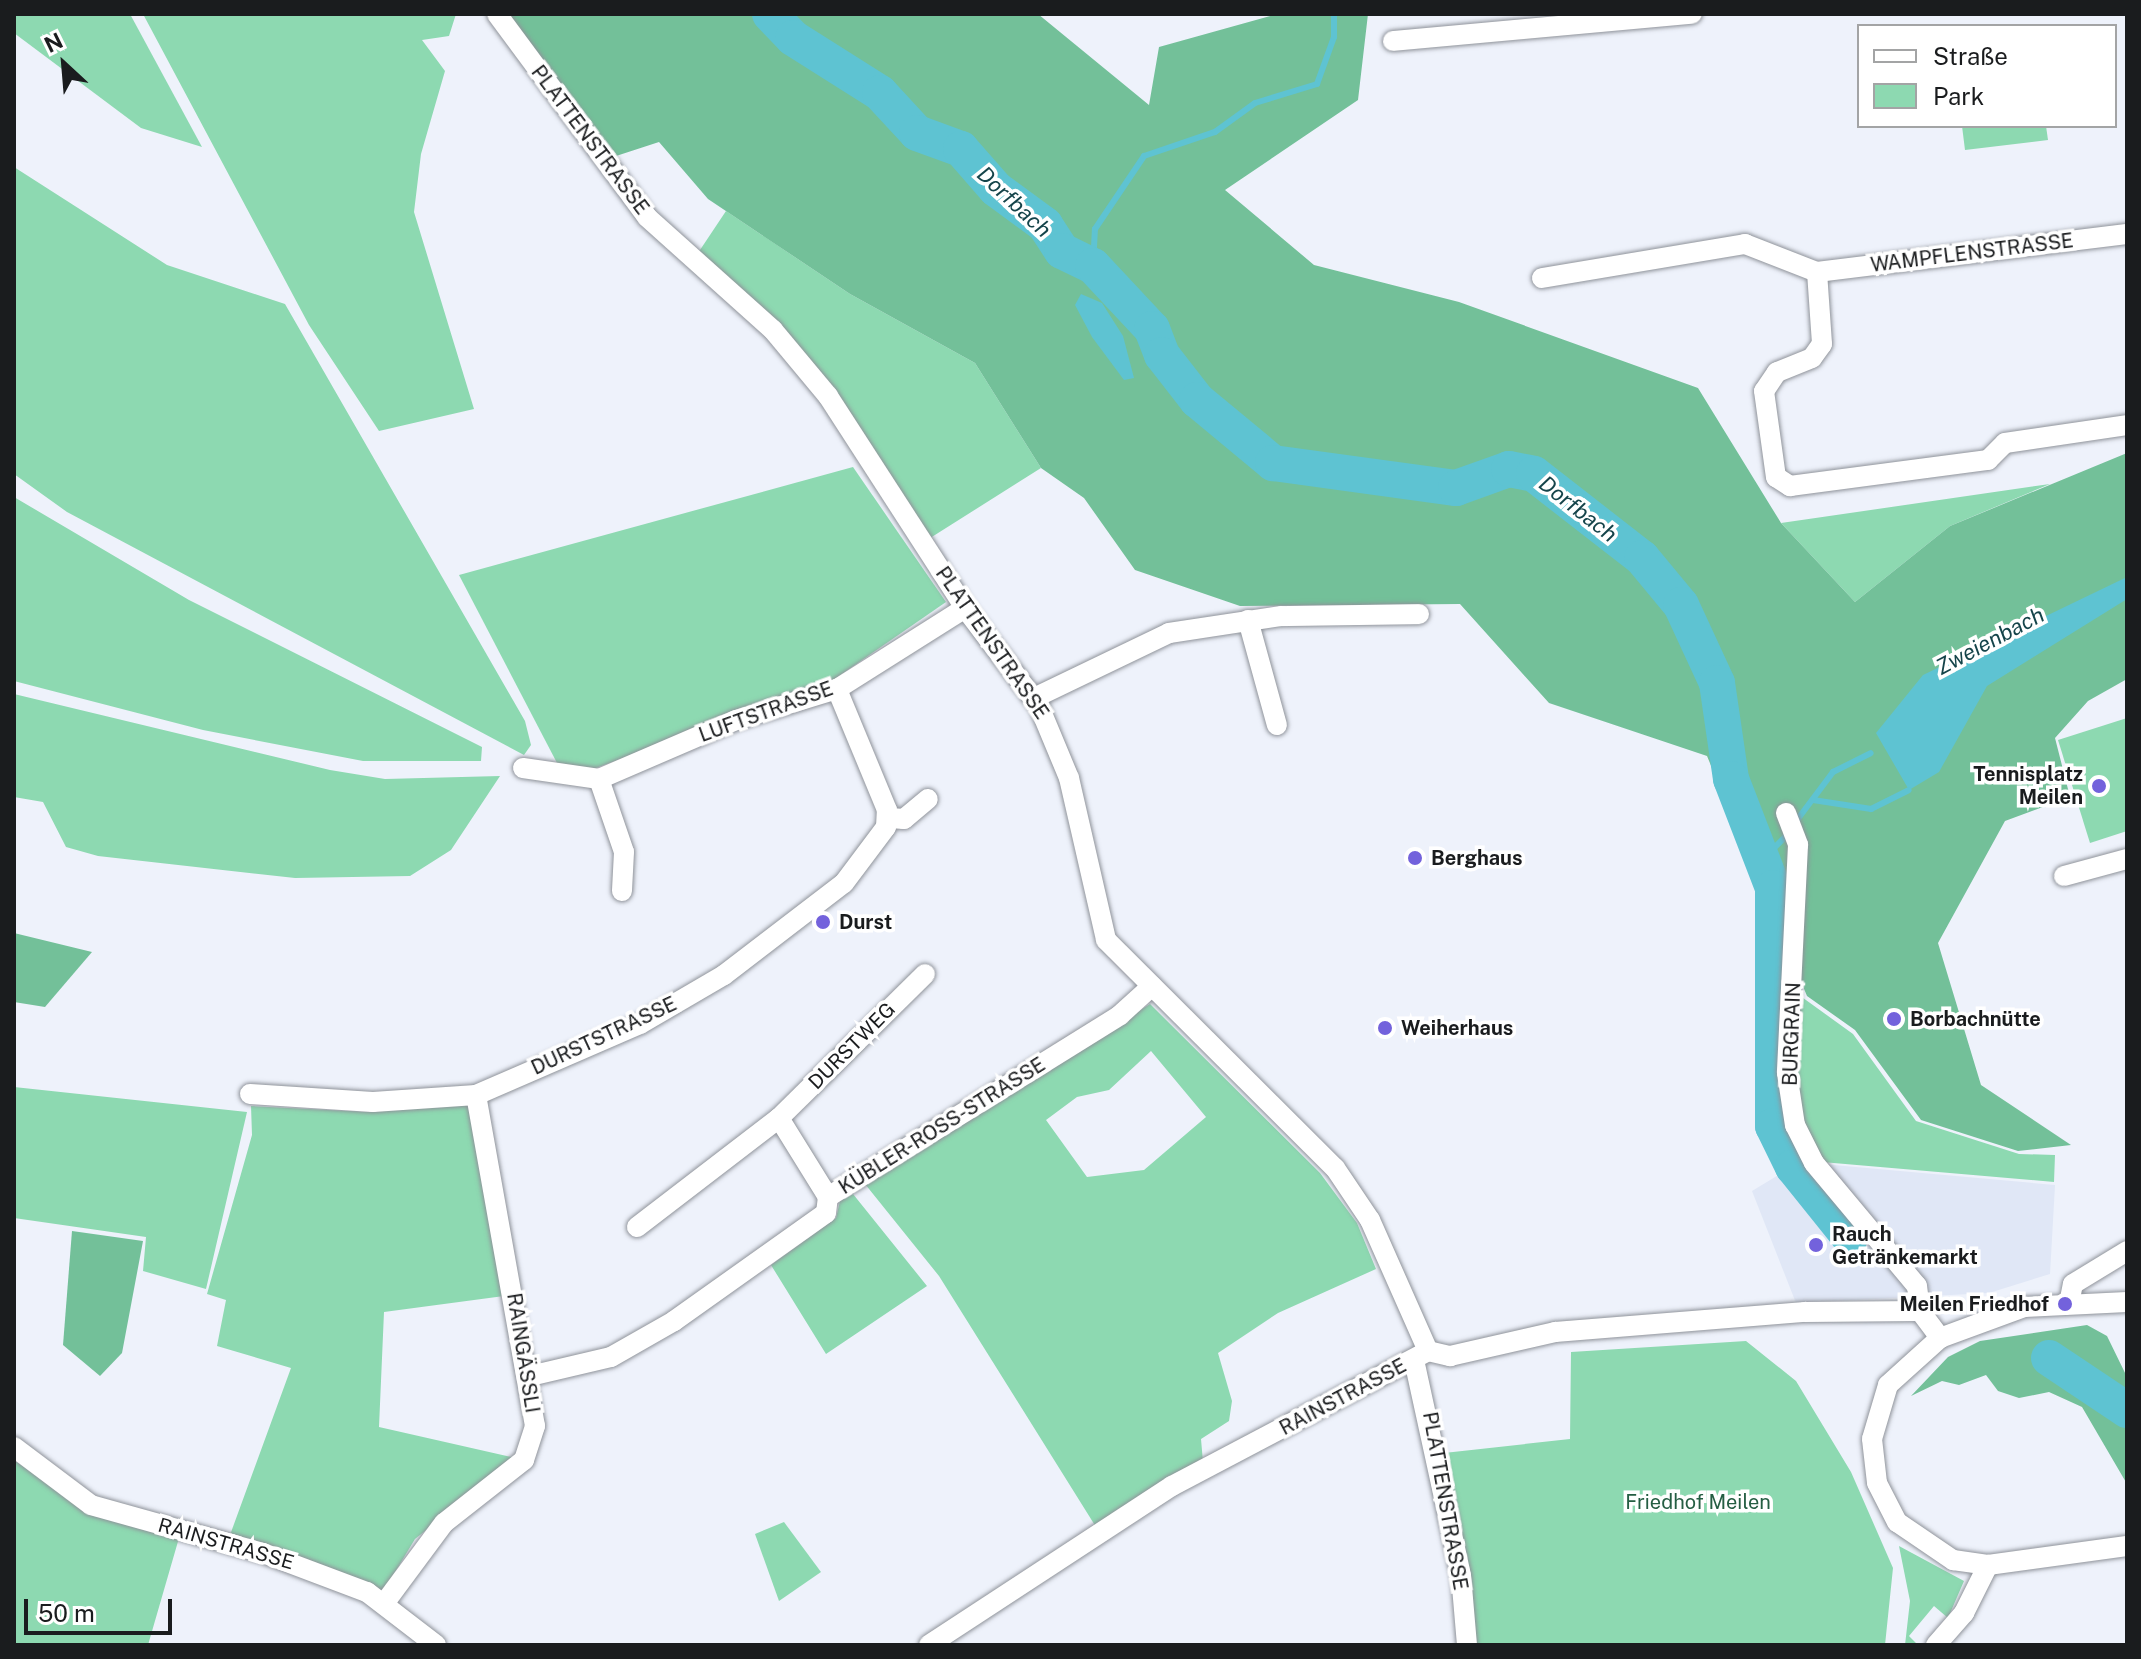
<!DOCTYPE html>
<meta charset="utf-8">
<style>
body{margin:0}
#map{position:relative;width:2141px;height:1659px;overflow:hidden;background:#eef2fb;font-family:"Public Sans",sans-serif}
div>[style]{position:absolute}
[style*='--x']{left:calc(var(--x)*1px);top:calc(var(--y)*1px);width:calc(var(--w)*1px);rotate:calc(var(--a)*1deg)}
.built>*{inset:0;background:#e0e7f6}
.green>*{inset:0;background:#8dd9b1}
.forest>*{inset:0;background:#73c099}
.water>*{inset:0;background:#5ec3d2}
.stream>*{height:6px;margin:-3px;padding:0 3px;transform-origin:3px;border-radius:3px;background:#5ec3d2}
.river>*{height:36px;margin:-18px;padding:0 18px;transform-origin:18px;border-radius:18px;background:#5ec3d2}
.roads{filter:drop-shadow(0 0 2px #8f939a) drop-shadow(0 0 2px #8f939a)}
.minor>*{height:20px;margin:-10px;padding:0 10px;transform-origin:10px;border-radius:10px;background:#fff}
.dots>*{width:22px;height:22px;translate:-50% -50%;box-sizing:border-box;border:4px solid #fff;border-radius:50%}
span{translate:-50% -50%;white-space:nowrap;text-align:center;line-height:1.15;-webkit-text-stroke:7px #fff;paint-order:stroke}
.street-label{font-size:20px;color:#1a1c1e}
.poi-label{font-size:20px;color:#1a1c1e;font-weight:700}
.right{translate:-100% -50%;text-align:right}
.left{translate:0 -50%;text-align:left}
.park-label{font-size:20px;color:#255e43}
.water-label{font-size:22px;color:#15444a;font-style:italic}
.frame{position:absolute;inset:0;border:16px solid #1a1c1e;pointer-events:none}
.legend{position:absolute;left:1857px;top:24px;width:260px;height:104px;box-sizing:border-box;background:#fff;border:2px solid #a3a4a5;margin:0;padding:10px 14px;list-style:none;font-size:24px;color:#1a1c1e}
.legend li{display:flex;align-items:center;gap:16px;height:40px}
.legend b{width:40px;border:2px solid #a3a4a5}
.north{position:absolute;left:24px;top:24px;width:80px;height:80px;-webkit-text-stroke:6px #fff;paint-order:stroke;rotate:334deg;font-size:22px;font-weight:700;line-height:32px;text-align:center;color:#1a1c1e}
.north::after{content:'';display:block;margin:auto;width:28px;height:36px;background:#1a1c1e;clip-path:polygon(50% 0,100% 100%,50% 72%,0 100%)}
.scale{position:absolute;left:24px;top:1599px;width:148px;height:36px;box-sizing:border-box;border:4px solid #1a1c1e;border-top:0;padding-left:10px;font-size:24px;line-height:28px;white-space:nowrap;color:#1a1c1e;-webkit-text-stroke:6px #fff;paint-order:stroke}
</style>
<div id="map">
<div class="built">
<i style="clip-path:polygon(1800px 1162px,2055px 1185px,2050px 1274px,1989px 1293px,1796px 1303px,1752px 1191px)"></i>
</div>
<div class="green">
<i style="clip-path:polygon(14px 14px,130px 14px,202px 147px,141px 128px,14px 33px)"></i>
<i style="clip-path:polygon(143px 14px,456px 14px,449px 36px,422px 40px,445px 71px,421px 154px,414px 212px,474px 409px,379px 431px,309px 325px)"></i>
<i style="clip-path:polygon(1962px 126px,2046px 126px,2048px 140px,1965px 150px)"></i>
<i style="clip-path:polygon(14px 167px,167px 265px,285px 304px,525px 721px,531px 745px,524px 755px,67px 512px,14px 474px)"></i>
<i style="clip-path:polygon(726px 211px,850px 294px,975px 363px,1041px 468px,927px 540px,879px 468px,698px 253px)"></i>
<i style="clip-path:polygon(853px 467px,946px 602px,826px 685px,593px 769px,557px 763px,459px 575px)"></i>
<i style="clip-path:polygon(2050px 484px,1950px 526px,1855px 602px,1781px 523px)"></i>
<i style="clip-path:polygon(14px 497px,189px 600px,482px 747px,481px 761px,363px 761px,203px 730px,14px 681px)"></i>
<i style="clip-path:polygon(14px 694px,330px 770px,385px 779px,500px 776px,451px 850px,410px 876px,295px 878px,98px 856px,66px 847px,43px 802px,14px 797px)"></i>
<i style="clip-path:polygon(2127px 718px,2127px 831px,2090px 843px,2058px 740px)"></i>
<i style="clip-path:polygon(1799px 995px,1853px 1034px,1916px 1121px,2019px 1154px,2055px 1155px,2054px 1182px,1822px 1162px,1809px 1140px,1792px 1073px)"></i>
<i style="clip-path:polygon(evenodd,1150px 1004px,1320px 1173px,1357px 1223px,1376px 1269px,1278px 1313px,1218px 1353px,1232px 1401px,1229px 1421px,1201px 1439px,1203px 1462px,1096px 1527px,939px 1276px,865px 1184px,1150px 1004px,1151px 1051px,1206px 1117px,1144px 1170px,1087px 1177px,1046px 1120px,1077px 1097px,1109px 1090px,1151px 1051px)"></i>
<i style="clip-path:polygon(14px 1087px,247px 1112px,206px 1289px,143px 1271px,146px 1237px,14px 1218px)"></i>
<i style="clip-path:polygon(471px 1102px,504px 1296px,384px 1312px,379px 1427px,516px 1458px,415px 1539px,383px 1592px,230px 1535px,291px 1368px,217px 1346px,226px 1300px,207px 1294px,252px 1135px,251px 1106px,370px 1112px)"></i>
<i style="clip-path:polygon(853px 1194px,927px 1286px,826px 1354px,771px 1265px,836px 1218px,840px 1201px)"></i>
<i style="clip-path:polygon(1746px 1341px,1796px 1381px,1851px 1472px,1893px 1568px,1885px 1645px,1474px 1645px,1444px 1453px,1570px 1439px,1571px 1352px)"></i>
<i style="clip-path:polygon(14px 1460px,91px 1515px,179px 1538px,148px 1645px,14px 1645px)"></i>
<i style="clip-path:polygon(784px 1522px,821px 1572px,779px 1601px,755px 1534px)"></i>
<i style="clip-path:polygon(1899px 1546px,1964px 1581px,1948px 1618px,1934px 1606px,1909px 1636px,1918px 1645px,1905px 1645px,1910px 1601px)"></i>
</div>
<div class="forest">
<i style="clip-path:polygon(509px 14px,1038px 14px,1149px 105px,1159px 47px,1277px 14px,1368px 14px,1358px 100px,1225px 190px,1314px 265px,1459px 302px,1698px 388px,1781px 523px,1855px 602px,1950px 526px,2127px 453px,2127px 679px,2088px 701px,2055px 738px,2070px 797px,2005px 821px,1938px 943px,1981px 1085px,2071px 1145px,2018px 1151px,1921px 1120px,1855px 1030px,1807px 996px,1707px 756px,1549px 703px,1460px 604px,1240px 606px,1135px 570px,1084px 498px,1041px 468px,975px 363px,850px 294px,708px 199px,659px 142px,613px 157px)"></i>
<i style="clip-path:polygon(14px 933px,92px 952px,45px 1007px,14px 1002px)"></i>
<i style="clip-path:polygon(72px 1231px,143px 1241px,122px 1353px,100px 1376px,63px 1345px)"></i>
<i style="clip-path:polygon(2087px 1325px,2107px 1336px,2127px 1377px,2127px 1484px,2082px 1407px,2049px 1392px,2019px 1398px,1998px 1391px,1986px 1375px,1959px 1385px,1942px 1381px,1911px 1396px,1948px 1357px,1980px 1341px)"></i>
</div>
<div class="water">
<i style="clip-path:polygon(1081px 294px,1102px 303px,1123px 336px,1134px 378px,1124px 380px,1092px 337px,1075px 305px)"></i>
<i style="clip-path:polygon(2127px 577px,2127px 599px,1987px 686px,1939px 772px,1909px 790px,1876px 733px,1923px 675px)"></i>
</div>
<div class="stream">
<i style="--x:1093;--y:266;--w:37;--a:-87"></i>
<i style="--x:1095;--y:229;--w:88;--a:-56.1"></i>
<i style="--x:1144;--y:156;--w:75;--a:-18.7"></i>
<i style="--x:1215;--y:132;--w:49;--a:-35.9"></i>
<i style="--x:1255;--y:103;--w:65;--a:-17"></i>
<i style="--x:1317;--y:84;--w:50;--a:-70.1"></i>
<i style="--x:1334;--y:37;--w:23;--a:-90"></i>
<i style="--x:1813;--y:800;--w:59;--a:8.8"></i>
<i style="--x:1871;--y:809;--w:42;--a:-26.6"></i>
<i style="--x:1797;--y:820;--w:60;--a:-53.1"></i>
<i style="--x:1833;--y:772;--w:42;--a:-26.6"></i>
<i style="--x:1763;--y:859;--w:31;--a:-45"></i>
</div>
<div class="river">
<i style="--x:770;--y:14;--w:33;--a:46"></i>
<i style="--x:793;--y:38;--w:103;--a:32.3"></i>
<i style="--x:880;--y:93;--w:54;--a:47.2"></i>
<i style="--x:917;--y:133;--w:47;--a:20"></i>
<i style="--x:961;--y:149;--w:53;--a:48.8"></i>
<i style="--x:996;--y:189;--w:61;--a:36.3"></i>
<i style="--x:1045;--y:225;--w:31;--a:57"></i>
<i style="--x:1062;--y:251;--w:34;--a:26"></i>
<i style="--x:1093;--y:266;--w:86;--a:46.9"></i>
<i style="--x:1152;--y:329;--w:28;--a:69"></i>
<i style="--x:1162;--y:355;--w:57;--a:52.1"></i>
<i style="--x:1197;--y:400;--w:99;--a:39.7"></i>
<i style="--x:1273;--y:463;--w:185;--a:7.8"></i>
<i style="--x:1456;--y:488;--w:56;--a:-19.7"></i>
<i style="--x:1509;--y:469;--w:25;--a:11"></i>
<i style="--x:1534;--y:474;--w:137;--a:37.9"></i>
<i style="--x:1642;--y:558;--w:61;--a:50.3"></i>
<i style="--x:1681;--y:605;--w:86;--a:65.2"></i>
<i style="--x:1717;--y:683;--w:97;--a:81.7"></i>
<i style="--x:1731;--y:779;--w:117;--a:68.9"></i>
<i style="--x:1773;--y:888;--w:238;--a:90"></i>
<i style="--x:1773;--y:1126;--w:46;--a:64"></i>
<i style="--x:1793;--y:1167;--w:91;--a:51.2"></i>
<i style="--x:2049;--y:1358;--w:94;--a:33.7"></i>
</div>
<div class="roads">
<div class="minor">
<i style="--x:497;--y:14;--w:252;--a:53.5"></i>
<i style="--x:647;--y:217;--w:169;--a:41.9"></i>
<i style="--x:773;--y:330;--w:86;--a:50.2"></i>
<i style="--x:828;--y:396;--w:252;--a:57.1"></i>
<i style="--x:965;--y:608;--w:123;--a:52.9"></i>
<i style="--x:1039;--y:706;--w:78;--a:67.4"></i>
<i style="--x:1069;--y:778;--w:166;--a:77.1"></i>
<i style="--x:1106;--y:940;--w:323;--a:44.9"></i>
<i style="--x:1335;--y:1168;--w:63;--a:56.1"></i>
<i style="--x:1370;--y:1220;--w:143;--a:66.1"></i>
<i style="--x:1428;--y:1351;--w:23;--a:13"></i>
<i style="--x:1450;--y:1356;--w:108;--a:-12.9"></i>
<i style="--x:1555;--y:1332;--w:251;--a:-4.6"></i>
<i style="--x:1805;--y:1312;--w:115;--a:-0.5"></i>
<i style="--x:1920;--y:1311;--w:34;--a:53"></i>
<i style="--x:1393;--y:41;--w:300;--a:-5.2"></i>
<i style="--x:1817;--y:272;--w:312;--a:-7"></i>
<i style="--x:1542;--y:278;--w:206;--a:-9.5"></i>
<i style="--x:1745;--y:244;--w:77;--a:21.3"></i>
<i style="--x:1817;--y:272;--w:72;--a:86"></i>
<i style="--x:1822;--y:344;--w:17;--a:126"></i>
<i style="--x:1812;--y:358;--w:38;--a:158"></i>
<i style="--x:1777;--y:372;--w:23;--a:124"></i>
<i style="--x:1764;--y:391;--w:87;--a:82.1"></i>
<i style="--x:1776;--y:477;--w:17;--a:33"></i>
<i style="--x:1790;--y:486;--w:200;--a:-7.5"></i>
<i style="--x:1988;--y:460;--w:24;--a:-45"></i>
<i style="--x:2005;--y:443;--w:123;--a:-8.4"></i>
<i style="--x:1248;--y:620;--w:109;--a:74.6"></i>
<i style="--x:1034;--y:698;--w:150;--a:-25.7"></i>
<i style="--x:1169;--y:633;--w:114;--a:-8.6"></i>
<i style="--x:1282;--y:616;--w:137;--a:-0.8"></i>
<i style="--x:523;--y:768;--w:77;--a:8.2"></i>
<i style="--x:599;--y:779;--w:149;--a:-23.3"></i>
<i style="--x:736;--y:720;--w:106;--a:-17.1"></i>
<i style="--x:837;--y:689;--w:151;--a:-32.3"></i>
<i style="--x:599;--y:779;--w:77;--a:71.1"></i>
<i style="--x:624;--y:852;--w:39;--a:93"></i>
<i style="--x:1786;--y:813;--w:34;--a:69"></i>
<i style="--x:1798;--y:845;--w:228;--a:92.8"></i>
<i style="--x:1787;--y:1073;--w:53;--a:81.3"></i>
<i style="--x:1795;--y:1125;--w:42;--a:63.4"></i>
<i style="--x:1814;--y:1163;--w:160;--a:50.1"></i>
<i style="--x:1917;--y:1286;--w:25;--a:83"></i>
<i style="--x:890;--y:818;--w:14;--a:4"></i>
<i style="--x:904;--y:819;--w:31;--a:-40"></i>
<i style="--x:2064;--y:876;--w:65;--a:-15.1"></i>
<i style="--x:250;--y:1094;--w:123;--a:3.7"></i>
<i style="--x:373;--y:1102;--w:103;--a:-3.9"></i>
<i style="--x:476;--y:1095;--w:179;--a:-23.4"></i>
<i style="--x:640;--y:1024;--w:97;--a:-30.3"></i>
<i style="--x:724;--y:975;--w:151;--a:-37.5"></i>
<i style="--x:844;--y:883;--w:70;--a:-53.1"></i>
<i style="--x:886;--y:827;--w:17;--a:-87"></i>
<i style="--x:887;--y:810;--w:131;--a:-112.5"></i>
<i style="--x:779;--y:1118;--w:93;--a:58.2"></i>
<i style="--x:637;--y:1227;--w:179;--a:-37.5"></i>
<i style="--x:779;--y:1118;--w:205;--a:-44.6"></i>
<i style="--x:2127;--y:1302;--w:103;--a:177.2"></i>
<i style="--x:2024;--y:1307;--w:90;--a:159.7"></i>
<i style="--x:1940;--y:1338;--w:70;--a:137.9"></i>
<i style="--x:1888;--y:1385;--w:56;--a:106.5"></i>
<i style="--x:1872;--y:1439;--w:44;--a:83.5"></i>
<i style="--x:1877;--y:1483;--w:44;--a:62.9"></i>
<i style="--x:1897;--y:1522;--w:68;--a:34.2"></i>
<i style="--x:1953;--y:1560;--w:35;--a:8"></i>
<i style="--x:1988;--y:1565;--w:140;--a:-7.8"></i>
<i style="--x:2069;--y:1304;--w:20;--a:-79"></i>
<i style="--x:2073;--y:1284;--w:63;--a:-31.4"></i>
<i style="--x:1414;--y:1360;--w:220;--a:77.7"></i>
<i style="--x:1461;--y:1575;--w:70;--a:85.1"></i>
<i style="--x:530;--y:1376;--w:83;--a:-13.2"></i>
<i style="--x:611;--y:1357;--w:73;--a:-29.7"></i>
<i style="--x:674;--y:1321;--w:186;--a:-35.4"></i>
<i style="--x:826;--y:1213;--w:16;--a:-83"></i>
<i style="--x:828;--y:1197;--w:344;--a:-31.9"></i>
<i style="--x:1120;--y:1015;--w:43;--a:-42.2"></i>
<i style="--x:14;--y:1447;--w:96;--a:37"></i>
<i style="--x:91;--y:1505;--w:179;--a:15.6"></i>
<i style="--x:263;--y:1553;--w:111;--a:20.6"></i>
<i style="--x:367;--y:1592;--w:87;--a:37.5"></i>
<i style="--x:386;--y:1601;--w:97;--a:-53.4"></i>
<i style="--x:444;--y:1523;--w:102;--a:-38.2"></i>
<i style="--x:524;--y:1460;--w:36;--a:-72"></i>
<i style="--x:535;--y:1426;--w:336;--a:-100.1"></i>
<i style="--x:929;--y:1645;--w:290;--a:-33.2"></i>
<i style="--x:1172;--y:1486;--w:289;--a:-27.8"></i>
<i style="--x:1936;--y:1645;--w:43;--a:-48.8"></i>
<i style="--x:1964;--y:1613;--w:54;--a:-63.4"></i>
</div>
</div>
<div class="dots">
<i style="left:2099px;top:786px;background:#7362dc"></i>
<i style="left:1415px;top:858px;background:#7362dc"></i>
<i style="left:823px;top:922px;background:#7362dc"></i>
<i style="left:1894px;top:1019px;background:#7362dc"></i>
<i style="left:1385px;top:1028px;background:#7362dc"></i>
<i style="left:1816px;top:1245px;background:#7362dc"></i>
<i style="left:2065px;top:1304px;background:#7362dc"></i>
</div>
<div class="street-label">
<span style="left:590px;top:140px;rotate:53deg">PLATTENSTRASSE</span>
<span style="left:1972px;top:253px;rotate:-7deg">WAMPFLENSTRASSE</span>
<span style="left:992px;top:643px;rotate:55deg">PLATTENSTRASSE</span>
<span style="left:766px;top:712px;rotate:-20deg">LUFTSTRASSE</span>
<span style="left:1792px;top:1034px;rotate:-88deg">BURGRAIN</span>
<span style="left:604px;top:1036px;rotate:-25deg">DURSTSTRASSE</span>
<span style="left:852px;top:1046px;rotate:-45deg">DURSTWEG</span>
<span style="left:942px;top:1126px;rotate:-32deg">KÜBLER-ROSS-STRASSE</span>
<span style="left:523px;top:1353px;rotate:81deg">RAINGÄSSLI</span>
<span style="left:1343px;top:1397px;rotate:-28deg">RAINSTRASSE</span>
<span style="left:1445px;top:1501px;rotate:80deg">PLATTENSTRASSE</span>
<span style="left:226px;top:1544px;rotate:16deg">RAINSTRASSE</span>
</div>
<div class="poi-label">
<span class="right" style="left:2083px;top:786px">Tennisplatz<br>Meilen</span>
<span class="left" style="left:1431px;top:858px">Berghaus</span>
<span class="left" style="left:839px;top:922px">Durst</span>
<span class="left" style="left:1910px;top:1019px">Borbachnütte</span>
<span class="left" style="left:1401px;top:1028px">Weiherhaus</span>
<span class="left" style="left:1832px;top:1246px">Rauch<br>Getränkemarkt</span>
<span class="right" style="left:2049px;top:1304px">Meilen Friedhof</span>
</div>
<div class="park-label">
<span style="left:1698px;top:1502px">Friedhof Meilen</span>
</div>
<div class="water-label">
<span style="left:1014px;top:202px;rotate:43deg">Dorfbach</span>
<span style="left:1578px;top:509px;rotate:38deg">Dorfbach</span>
<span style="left:1990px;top:641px;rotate:-28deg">Zweienbach</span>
</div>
<div class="frame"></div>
<ul class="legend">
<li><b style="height:10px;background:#fff"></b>Straße</li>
<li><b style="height:22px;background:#8dd9b1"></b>Park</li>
</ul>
<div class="north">N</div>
<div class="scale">50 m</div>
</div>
